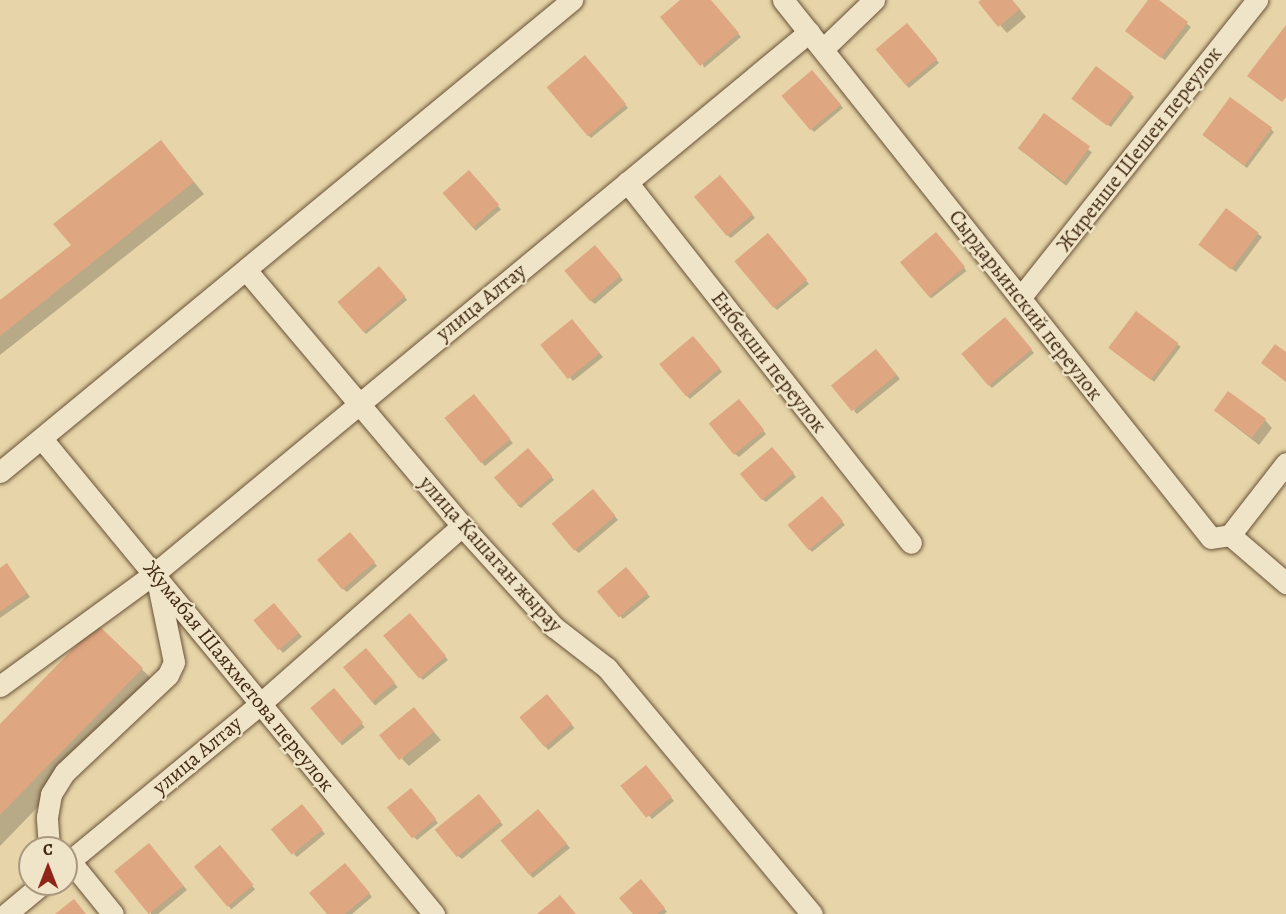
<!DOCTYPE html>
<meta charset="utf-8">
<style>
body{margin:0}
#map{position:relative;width:1286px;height:914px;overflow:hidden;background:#e7d5a9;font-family:Alegreya,serif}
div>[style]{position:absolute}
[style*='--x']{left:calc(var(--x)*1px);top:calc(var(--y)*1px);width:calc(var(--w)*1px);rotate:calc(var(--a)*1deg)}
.shadow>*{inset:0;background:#0003;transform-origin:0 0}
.building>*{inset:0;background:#dea681;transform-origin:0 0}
.roads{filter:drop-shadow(0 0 2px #695237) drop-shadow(0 0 2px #695237)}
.street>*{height:21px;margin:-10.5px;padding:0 10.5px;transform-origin:10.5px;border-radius:10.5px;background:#efe4c7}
span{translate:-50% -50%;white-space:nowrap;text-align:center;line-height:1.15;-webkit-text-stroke:4.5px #efe4c7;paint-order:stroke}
.street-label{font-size:21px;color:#3f2711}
.north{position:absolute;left:18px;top:836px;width:60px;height:60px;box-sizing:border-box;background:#efe4c7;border:2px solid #a9987e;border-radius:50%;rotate:0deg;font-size:16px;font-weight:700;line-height:24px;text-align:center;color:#3f2711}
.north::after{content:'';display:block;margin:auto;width:21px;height:27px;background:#8f2418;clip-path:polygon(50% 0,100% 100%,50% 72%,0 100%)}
</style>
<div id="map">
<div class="shadow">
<i style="clip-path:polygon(682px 0,710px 0,741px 37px,704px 68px)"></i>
<i style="clip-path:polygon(983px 0,1012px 0,1026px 17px,1007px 33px,980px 2px)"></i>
<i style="clip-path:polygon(1150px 0,1156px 0,1191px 27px,1165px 60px,1130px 34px)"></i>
<i style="clip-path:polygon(910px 28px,939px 63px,909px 88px,906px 85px)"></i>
<i style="clip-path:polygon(588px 60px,628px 108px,591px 138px,588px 135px)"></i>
<i style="clip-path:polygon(816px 75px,843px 108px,814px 132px,811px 129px)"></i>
<i style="clip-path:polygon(1131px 94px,1134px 97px,1111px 127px,1077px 102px)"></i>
<i style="left:1044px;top:115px;width:61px;height:42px;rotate:38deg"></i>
<i style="clip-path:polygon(1271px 129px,1274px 132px,1247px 168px,1207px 138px)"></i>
<i style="clip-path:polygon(161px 142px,204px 194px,0 355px,0 302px,73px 245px)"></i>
<i style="left:472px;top:175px;width:45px;height:33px;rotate:50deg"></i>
<i style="clip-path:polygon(724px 180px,755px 218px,731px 238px,727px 235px)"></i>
<i style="clip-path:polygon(1258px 234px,1262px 237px,1236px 272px,1204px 248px)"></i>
<i style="left:940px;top:237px;width:43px;height:45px;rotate:52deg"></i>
<i style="clip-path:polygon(771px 238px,809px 284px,777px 310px,774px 307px)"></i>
<i style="clip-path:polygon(598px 250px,623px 280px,595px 304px,591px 301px)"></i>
<i style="clip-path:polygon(383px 271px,407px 300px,366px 334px,363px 331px)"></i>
<i style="left:1136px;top:313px;width:56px;height:44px;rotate:37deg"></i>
<i style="clip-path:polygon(1008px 323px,1034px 353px,992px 388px,989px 385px)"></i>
<i style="clip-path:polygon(575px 324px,603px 357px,573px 381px,542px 345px)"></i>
<i style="clip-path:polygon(697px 341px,722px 372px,690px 399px,687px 396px)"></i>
<i style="clip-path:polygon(879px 354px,900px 379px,857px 414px,854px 411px)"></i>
<i style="left:477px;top:399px;width:57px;height:36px;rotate:51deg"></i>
<i style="clip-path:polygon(742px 405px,766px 434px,739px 457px,735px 454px)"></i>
<i style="clip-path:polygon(1223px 417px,1265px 420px,1272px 428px,1259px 445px)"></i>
<i style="clip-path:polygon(776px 452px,796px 477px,766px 502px,762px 499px)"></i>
<i style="clip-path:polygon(532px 453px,554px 480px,521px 508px,517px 505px)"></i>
<i style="clip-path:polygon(596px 494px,618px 520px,579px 553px,575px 550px)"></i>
<i style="clip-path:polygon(825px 501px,845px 525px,812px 552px,789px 525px)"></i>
<i style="clip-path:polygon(353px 537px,377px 566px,347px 592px,343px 589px)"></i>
<i style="clip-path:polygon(10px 569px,30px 597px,0 618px,0 570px)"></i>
<i style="clip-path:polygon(629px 573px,650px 597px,623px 619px,599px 592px)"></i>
<i style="left:277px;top:608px;width:38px;height:25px;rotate:49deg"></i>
<i style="clip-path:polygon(413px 618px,448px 660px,423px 680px,420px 677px)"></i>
<i style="clip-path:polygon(97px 626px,157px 684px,0 846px,0 726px)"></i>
<i style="left:370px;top:653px;width:44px;height:29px;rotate:51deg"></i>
<i style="left:337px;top:693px;width:44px;height:29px;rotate:51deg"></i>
<i style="left:550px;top:699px;width:38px;height:34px;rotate:50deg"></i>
<i style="clip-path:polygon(421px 717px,441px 740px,409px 766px,402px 759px)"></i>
<i style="clip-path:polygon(649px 771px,674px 801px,652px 819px,623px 786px)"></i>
<i style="clip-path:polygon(414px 794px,438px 823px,417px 840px,414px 837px)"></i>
<i style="clip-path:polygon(482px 799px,503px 825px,462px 859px,458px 856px)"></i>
<i style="clip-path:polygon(305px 809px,325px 834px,297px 857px,294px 854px)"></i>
<i style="clip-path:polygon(541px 814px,570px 848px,533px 878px,530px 875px)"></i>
<i style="clip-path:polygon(152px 849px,187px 890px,158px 914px,151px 914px)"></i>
<i style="left:223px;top:851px;width:50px;height:31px;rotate:50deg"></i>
<i style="clip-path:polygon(349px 868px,372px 897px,352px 914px,329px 914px)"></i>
<i style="clip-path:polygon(645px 884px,667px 912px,664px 914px,635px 914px)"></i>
</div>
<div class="building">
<i style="clip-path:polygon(680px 0,711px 0,739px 33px,700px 66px,660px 17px)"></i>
<i style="clip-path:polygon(981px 0,1012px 0,1020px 9px,998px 27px,978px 2px)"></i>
<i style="clip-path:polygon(1148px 0,1159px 0,1188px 22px,1161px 58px,1125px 31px)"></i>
<i style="left:907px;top:23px;width:47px;height:41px;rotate:50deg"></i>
<i style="clip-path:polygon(1286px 25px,1286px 97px,1282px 102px,1247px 76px)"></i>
<i style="left:585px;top:55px;width:64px;height:50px;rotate:50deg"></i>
<i style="left:1096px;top:66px;width:45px;height:41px;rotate:37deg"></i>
<i style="left:812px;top:70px;width:45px;height:40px;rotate:50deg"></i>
<i style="left:1230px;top:97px;width:52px;height:47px;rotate:36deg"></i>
<i style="left:1044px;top:113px;width:57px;height:44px;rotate:36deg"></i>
<i style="clip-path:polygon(161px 140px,194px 182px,0 336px,0 300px,71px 245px,53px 224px)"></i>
<i style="left:469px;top:170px;width:46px;height:35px;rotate:49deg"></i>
<i style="left:720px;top:175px;width:51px;height:34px;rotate:50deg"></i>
<i style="left:1226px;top:208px;width:41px;height:46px;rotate:37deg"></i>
<i style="left:936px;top:232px;width:45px;height:47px;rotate:50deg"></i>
<i style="left:768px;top:233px;width:61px;height:44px;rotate:50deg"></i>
<i style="left:595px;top:245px;width:40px;height:40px;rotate:50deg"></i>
<i style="left:379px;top:266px;width:40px;height:55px;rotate:49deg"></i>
<i style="left:1136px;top:311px;width:53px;height:46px;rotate:37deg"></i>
<i style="left:1005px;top:317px;width:42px;height:57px;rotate:50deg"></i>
<i style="left:572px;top:319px;width:44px;height:41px;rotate:51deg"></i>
<i style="left:693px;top:336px;width:42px;height:44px;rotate:50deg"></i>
<i style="clip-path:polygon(1275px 344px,1286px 352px,1286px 382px,1261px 363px)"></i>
<i style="left:876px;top:349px;width:33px;height:58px;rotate:51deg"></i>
<i style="left:1228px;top:391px;width:47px;height:24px;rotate:36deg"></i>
<i style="left:474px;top:394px;width:58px;height:38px;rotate:51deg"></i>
<i style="left:739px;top:399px;width:40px;height:39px;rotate:51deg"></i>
<i style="left:772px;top:447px;width:34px;height:42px;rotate:50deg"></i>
<i style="left:528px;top:448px;width:37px;height:45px;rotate:49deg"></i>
<i style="left:593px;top:489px;width:35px;height:54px;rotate:50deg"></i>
<i style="left:822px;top:496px;width:33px;height:45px;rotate:50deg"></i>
<i style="left:350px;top:532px;width:39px;height:43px;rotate:50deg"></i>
<i style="clip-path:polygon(7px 563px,27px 593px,0 612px,0 568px)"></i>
<i style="left:626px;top:567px;width:34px;height:38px;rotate:50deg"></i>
<i style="left:274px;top:603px;width:39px;height:27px;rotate:50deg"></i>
<i style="left:410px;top:613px;width:56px;height:35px;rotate:50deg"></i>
<i style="clip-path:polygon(97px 624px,143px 668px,0 815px,0 724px)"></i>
<i style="left:366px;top:648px;width:45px;height:30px;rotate:50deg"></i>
<i style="left:334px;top:688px;width:45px;height:31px;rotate:50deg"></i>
<i style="left:547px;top:694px;width:39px;height:36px;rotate:50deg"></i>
<i style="left:414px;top:707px;width:32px;height:45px;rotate:51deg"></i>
<i style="left:646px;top:765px;width:41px;height:33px;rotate:51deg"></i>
<i style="left:411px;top:788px;width:40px;height:31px;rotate:51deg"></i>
<i style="left:479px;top:794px;width:35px;height:57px;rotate:51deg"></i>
<i style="left:302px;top:804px;width:33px;height:40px;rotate:51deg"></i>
<i style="left:538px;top:809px;width:45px;height:49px;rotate:50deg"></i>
<i style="left:149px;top:843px;width:55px;height:45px;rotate:51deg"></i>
<i style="left:220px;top:845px;width:52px;height:34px;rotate:50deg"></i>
<i style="clip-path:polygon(345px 863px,370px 893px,345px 914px,327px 914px,309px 893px)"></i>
<i style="clip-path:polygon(641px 879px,665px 908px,657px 914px,633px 914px,619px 898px)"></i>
<i style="clip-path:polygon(560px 895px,576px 914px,537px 914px)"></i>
<i style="clip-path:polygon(74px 899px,86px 914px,55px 914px)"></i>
</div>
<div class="roads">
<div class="street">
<i style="--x:783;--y:0;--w:687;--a:51.5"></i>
<i style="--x:1211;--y:538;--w:19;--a:-9"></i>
<i style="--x:1230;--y:535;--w:74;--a:40.6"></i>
<i style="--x:823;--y:49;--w:71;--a:-43.9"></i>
<i style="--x:627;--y:182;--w:459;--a:51.8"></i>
<i style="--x:246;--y:270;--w:335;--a:49.8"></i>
<i style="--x:462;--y:526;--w:137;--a:47.7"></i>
<i style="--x:554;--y:627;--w:67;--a:37.7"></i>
<i style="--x:607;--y:668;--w:320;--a:50.2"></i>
<i style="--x:1020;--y:298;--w:381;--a:-51.5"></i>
<i style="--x:42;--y:439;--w:616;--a:50.47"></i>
<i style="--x:0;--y:472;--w:742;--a:-39.53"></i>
<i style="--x:1230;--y:535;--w:91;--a:-52.1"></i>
<i style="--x:0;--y:686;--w:192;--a:-36.1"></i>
<i style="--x:155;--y:573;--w:849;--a:-39.6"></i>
<i style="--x:49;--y:848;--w:31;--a:-94"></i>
<i style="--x:47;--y:817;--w:23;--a:-80"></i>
<i style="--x:51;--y:794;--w:26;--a:-58"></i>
<i style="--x:65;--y:772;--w:141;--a:-43.3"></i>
<i style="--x:168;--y:675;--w:14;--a:-65"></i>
<i style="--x:174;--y:662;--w:84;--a:-101.7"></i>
<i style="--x:70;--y:861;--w:68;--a:50.9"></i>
<i style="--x:66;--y:864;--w:251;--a:-39.5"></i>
<i style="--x:260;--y:704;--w:269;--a:-41.4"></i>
<i style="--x:6;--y:914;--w:47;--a:-39.8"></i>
</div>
</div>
<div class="street-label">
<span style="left:1139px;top:149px;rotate:-52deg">Жиренше Шешен переулок</span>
<span style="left:481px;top:302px;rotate:-39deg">улица Алтау</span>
<span style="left:1026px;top:305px;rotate:52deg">Сырдарьинский переулок</span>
<span style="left:769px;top:362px;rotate:52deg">Енбекши переулок</span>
<span style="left:491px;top:554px;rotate:48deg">улица Кашаган жырау</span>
<span style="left:239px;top:676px;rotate:51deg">Жумабая Шаяхметова переулок</span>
<span style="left:197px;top:755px;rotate:-40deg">улица Алтау</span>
</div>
<div class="north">С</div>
</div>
